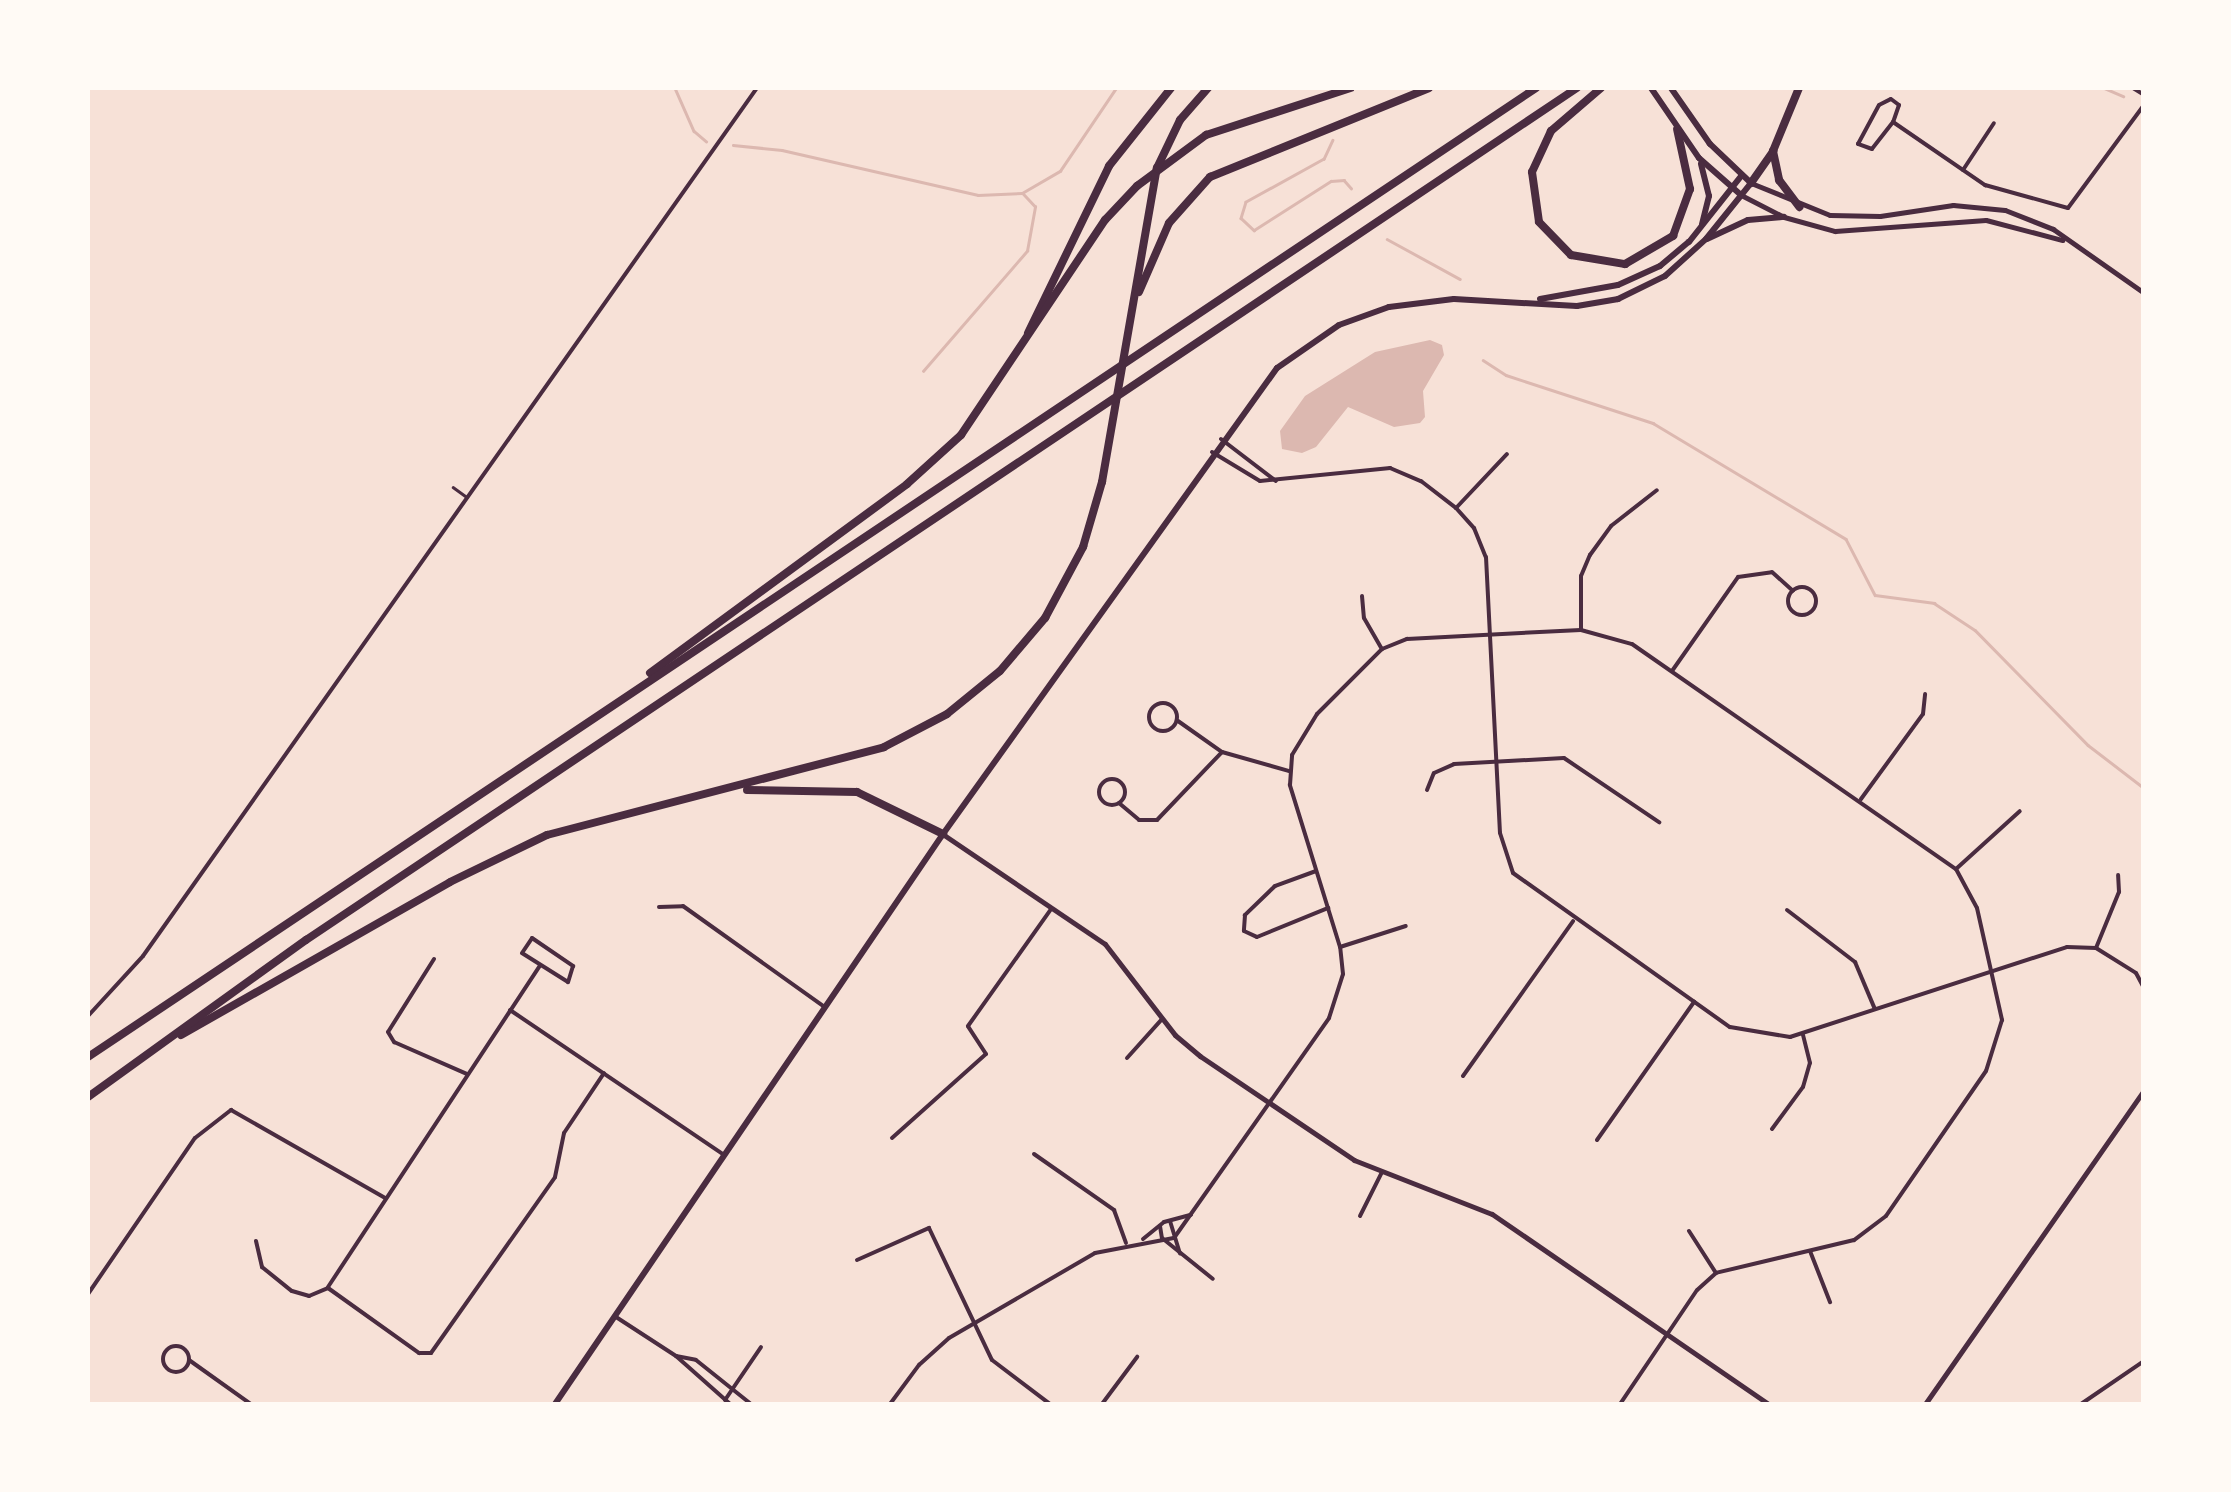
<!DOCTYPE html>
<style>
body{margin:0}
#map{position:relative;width:2231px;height:1492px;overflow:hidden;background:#f7e1d7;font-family:"Source Sans 3",sans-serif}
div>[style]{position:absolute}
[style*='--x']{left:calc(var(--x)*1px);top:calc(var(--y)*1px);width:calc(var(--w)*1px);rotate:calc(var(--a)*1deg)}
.water>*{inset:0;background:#dcb8b0}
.stream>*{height:2.5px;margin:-1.25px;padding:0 1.25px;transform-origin:1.25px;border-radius:1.25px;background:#dcb8b0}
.service>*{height:2.5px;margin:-1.25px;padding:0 1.25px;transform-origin:1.25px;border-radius:1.25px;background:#4a2c40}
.minor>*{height:4px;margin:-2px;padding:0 2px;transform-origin:2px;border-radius:2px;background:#4a2c40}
.minor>.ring{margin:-2px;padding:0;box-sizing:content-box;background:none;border:4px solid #4a2c40;border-radius:50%}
.tertiary>*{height:5px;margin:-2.5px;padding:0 2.5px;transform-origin:2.5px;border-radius:2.5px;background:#4a2c40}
.secondary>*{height:6px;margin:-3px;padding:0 3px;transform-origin:3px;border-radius:3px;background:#4a2c40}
.motorway>*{height:8px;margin:-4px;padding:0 4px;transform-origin:4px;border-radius:4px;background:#4a2c40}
span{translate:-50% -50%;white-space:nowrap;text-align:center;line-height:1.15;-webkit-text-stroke:9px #fffaf5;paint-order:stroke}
.frame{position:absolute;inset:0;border:90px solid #fffaf5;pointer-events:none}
</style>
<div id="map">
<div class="water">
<i style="clip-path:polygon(1430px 340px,1442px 345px,1444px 355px,1423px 391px,1425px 417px,1420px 423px,1394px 427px,1348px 407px,1316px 447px,1302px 453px,1282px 449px,1280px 431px,1305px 396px,1375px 352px)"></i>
</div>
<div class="stream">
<i style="--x:675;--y:88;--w:47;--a:66.2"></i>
<i style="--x:694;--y:131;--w:16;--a:40"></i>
<i style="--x:2104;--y:88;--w:21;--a:23"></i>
<i style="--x:1333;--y:140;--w:21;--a:115"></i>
<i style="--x:1324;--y:159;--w:89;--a:151.1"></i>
<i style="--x:1246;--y:202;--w:17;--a:107"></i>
<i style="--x:1241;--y:218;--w:18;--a:43"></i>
<i style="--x:1254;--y:230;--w:91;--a:-32.5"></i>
<i style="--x:1331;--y:181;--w:13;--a:-4"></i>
<i style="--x:1344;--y:180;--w:11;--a:49"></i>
<i style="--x:733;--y:145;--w:49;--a:5.8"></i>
<i style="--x:782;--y:150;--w:201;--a:12.9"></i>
<i style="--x:978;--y:195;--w:44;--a:-2.6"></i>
<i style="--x:1022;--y:193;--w:44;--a:-30.1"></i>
<i style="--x:1060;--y:171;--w:100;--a:-56"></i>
<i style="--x:1387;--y:239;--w:83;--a:28.7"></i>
<i style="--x:1483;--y:360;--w:27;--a:33"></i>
<i style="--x:1506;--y:375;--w:155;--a:18.1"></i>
<i style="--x:1653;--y:423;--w:225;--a:31"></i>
<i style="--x:1846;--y:539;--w:63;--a:62.6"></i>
<i style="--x:1875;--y:595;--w:60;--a:7.7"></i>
<i style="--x:1934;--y:603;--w:49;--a:33.4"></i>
<i style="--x:1975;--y:630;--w:161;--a:45.5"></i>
<i style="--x:2088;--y:745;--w:71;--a:37.5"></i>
<i style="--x:923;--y:371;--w:159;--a:-49.1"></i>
<i style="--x:1027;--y:251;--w:45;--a:-79.7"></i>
<i style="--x:1035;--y:207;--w:18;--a:-133"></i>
</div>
<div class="service">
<i style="--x:453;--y:487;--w:17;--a:36"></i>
</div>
<div class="minor">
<i style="--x:2133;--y:88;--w:13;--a:32"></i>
<i style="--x:1893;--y:122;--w:34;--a:128"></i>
<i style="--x:1872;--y:149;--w:15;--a:-160"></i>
<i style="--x:1858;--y:144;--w:44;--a:-61.7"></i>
<i style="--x:1879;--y:105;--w:13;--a:-27"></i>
<i style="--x:1891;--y:99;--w:10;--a:37"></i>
<i style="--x:1899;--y:105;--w:18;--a:109"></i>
<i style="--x:1893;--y:122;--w:112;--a:34.4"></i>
<i style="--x:1985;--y:185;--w:86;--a:15.5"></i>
<i style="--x:2068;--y:208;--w:128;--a:-53.6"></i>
<i style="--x:1963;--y:170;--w:56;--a:-56.6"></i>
<i style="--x:1221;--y:439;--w:69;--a:37.4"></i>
<i style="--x:1212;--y:452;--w:56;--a:31.1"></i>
<i style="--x:1260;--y:481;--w:131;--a:-5.7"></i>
<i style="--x:1390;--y:468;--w:34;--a:23"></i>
<i style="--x:1421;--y:481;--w:44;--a:37.6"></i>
<i style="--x:1456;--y:508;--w:27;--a:48"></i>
<i style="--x:1474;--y:528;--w:31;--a:68"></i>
<i style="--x:1486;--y:557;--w:276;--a:87.1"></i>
<i style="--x:1500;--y:833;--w:42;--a:72"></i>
<i style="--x:1513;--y:873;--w:266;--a:35.4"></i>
<i style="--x:1730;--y:1027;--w:61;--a:9.5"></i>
<i style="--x:1790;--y:1037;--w:291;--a:-18"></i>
<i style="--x:2067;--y:947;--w:29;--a:2"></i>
<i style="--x:2096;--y:948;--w:47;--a:32"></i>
<i style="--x:2136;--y:973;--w:17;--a:62"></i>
<i style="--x:1456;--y:508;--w:74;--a:-46.6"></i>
<i class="ring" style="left:1788px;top:587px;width:24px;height:24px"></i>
<i style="--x:1362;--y:596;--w:22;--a:85"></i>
<i style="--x:1364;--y:618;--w:36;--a:60"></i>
<i style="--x:1581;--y:629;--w:53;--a:-90"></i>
<i style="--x:1581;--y:576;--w:23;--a:-67"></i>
<i style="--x:1590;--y:555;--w:36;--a:-54"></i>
<i style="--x:1611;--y:526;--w:58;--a:-38"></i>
<i style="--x:1672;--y:671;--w:115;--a:-54.9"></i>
<i style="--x:1738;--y:577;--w:34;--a:-8"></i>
<i style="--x:1772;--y:572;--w:28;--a:42"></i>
<i class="ring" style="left:1149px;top:703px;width:24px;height:24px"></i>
<i style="--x:1178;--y:721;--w:54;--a:35.2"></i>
<i style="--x:1222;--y:752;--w:70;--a:15.8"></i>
<i class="ring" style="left:1099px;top:779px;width:22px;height:22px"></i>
<i style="--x:1427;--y:790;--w:18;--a:-68"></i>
<i style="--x:1434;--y:773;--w:22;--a:-24"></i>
<i style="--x:1454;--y:764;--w:110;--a:-3.1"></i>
<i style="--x:1564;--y:758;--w:115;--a:34"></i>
<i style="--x:1861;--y:799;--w:105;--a:-53.9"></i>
<i style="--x:1923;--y:714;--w:20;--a:-84"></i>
<i style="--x:1119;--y:803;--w:26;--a:40"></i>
<i style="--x:1139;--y:820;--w:18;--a:0"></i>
<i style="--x:1157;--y:820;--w:94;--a:-46.3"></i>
<i style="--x:1956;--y:869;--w:86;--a:-42.2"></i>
<i style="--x:1316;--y:871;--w:44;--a:159.9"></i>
<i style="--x:1275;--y:886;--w:42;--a:136"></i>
<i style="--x:1245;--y:915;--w:16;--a:94"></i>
<i style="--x:1244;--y:931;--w:14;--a:25"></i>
<i style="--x:1257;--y:937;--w:77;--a:-22.2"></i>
<i style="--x:659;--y:907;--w:24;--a:-2"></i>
<i style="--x:683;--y:906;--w:172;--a:35.5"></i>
<i style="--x:1787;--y:910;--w:86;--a:37.4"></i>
<i style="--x:1855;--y:962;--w:49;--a:67.1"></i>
<i style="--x:532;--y:938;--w:50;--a:34.3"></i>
<i style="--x:573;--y:966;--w:17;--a:107"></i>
<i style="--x:568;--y:982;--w:54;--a:-147.8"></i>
<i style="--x:522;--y:953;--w:18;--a:-56"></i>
<i style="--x:1340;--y:947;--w:69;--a:-17.7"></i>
<i style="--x:2096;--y:948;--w:61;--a:-67.7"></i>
<i style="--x:2119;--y:892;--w:17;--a:-93"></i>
<i style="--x:434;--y:959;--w:86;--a:122.2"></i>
<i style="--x:388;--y:1032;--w:12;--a:59"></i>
<i style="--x:394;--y:1042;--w:80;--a:23.7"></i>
<i style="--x:510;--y:1010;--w:258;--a:34.1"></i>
<i style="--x:88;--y:1016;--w:81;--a:-47.5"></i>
<i style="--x:143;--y:956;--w:1063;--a:-54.73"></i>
<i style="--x:1127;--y:1058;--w:52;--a:-48.1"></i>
<i style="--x:1463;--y:1076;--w:190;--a:-54.6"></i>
<i style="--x:1772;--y:1129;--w:52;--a:-53.6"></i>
<i style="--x:1803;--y:1087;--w:25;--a:-74"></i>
<i style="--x:1810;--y:1063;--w:30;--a:-104"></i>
<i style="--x:892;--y:1138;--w:126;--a:-41.8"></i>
<i style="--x:986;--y:1054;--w:33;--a:-123"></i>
<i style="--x:968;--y:1026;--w:143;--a:-54.6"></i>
<i style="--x:1597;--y:1140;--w:169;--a:-54.9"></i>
<i style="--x:1034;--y:1154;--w:98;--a:35"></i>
<i style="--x:1114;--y:1210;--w:35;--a:70"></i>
<i style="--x:1360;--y:1216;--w:49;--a:-63.4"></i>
<i style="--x:1170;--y:1221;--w:34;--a:73"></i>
<i style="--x:1160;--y:1226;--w:12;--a:81"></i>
<i style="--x:1162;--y:1238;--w:65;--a:38.8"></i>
<i style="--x:1689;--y:1231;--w:50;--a:57.3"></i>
<i style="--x:1143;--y:1239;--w:27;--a:-39"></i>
<i style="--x:1164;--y:1222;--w:28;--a:-15"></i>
<i style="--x:256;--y:1241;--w:27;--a:77"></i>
<i style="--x:262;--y:1267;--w:38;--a:39"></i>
<i style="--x:292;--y:1291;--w:18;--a:16"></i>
<i style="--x:309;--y:1296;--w:21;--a:-23"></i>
<i style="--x:328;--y:1288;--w:112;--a:35.5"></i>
<i style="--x:419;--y:1353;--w:12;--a:0"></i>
<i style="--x:431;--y:1353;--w:215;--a:-54.8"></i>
<i style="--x:555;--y:1177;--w:45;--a:-78.4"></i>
<i style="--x:564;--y:1133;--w:72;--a:-56.3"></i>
<i style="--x:1810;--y:1251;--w:55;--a:68.6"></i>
<i style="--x:857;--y:1260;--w:79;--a:-24"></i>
<i style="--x:929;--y:1228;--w:146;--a:64.5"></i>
<i style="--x:992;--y:1360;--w:73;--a:37.2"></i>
<i style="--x:328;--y:1287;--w:385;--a:-56.6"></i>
<i style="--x:88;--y:1294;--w:189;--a:-55.6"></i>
<i style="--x:195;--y:1138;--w:46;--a:-37.9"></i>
<i style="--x:231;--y:1110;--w:177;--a:29.7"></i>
<i style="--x:616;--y:1317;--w:72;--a:33"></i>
<i style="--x:676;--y:1356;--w:20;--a:11"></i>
<i style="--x:696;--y:1360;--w:70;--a:38.7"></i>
<i class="ring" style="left:163px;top:1346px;width:22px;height:22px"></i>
<i style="--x:676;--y:1356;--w:72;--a:41.6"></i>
<i style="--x:189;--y:1360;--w:76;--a:35.4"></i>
<i style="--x:725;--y:1400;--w:64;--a:-55.8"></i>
<i style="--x:890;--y:1404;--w:49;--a:-53.4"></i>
<i style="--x:919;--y:1365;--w:40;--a:-42"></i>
<i style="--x:949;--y:1338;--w:169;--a:-30.2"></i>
<i style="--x:1095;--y:1253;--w:80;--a:-10.8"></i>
<i style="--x:1174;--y:1238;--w:269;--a:-54.8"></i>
<i style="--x:1329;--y:1018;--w:46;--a:-72.3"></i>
<i style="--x:1343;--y:974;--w:27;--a:-96"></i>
<i style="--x:1340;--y:947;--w:170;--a:-107.2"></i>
<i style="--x:1290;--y:785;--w:30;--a:-86"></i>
<i style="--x:1292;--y:755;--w:48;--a:-58.6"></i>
<i style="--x:1317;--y:714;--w:92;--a:-45"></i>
<i style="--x:1382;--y:649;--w:27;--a:-22"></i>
<i style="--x:1407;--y:639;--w:174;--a:-3"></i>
<i style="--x:1581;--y:630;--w:53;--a:15.4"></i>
<i style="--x:1632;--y:644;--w:394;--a:34.8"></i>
<i style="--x:1956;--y:869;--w:44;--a:61.7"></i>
<i style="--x:1977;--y:908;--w:115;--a:77.4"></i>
<i style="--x:2002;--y:1020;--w:53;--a:107.4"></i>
<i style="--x:1986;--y:1071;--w:176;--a:124.6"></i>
<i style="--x:1886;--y:1216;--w:40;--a:143"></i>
<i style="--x:1854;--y:1240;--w:142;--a:166.6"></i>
<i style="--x:1716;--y:1273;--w:25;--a:138"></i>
<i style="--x:1697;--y:1290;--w:138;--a:124"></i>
<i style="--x:1102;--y:1404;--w:59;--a:-53.3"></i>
<i style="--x:2081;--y:1404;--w:76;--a:-34.3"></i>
</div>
<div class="tertiary">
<i style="--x:1751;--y:183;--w:85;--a:22.1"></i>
<i style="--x:1830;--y:215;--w:50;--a:1.1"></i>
<i style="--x:1880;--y:216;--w:74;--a:-8.6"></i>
<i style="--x:1953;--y:205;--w:52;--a:5.5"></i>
<i style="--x:2005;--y:210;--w:52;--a:21.6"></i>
<i style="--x:2053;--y:229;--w:111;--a:35.1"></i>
<i style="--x:1741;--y:195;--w:48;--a:27.1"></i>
<i style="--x:1784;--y:217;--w:53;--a:15.4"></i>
<i style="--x:1835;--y:231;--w:151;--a:-4.2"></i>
<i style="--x:1986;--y:220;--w:79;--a:14.7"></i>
<i style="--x:944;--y:835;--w:194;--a:34.1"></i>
<i style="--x:1105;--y:944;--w:115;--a:52.4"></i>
<i style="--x:1175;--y:1035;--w:33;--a:40"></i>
<i style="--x:1200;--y:1056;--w:186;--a:34"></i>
<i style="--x:1354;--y:1160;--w:148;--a:21.4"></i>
<i style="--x:1492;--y:1214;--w:335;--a:34.5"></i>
<i style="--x:1925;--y:1404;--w:383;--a:-55.1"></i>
</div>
<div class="secondary">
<i style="--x:1651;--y:88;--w:85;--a:55.6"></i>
<i style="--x:1699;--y:158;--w:56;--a:41.4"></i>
<i style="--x:1701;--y:164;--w:33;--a:76"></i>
<i style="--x:1709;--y:196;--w:29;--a:104"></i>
<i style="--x:1707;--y:239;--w:45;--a:-24.9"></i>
<i style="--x:1748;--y:220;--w:36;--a:-5"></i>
<i style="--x:1540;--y:299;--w:79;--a:-10.2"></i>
<i style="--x:1618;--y:285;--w:46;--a:-24.3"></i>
<i style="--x:1660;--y:266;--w:38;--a:-40"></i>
<i style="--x:1689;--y:242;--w:85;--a:-51.7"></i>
<i style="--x:555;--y:1404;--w:690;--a:-55.76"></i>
<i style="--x:943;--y:834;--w:573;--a:-54.37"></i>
<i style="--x:1277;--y:368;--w:75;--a:-34.7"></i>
<i style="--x:1339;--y:325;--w:53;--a:-19.8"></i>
<i style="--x:1389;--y:307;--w:65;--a:-7"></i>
<i style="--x:1454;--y:299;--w:123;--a:3.3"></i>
<i style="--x:1577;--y:306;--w:42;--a:-9.7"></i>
<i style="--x:1618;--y:299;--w:52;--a:-26.1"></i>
<i style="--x:1665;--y:276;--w:55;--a:-42.1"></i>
<i style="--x:1706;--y:239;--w:72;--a:-51.2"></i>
<i style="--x:1751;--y:183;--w:57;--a:-136.4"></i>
<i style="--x:1710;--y:144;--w:68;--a:-124.9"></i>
</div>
<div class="motorway">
<i style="--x:1601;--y:88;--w:66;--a:139.3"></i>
<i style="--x:1551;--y:131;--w:45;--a:114.9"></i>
<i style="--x:1532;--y:172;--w:50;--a:82"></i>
<i style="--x:1539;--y:222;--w:46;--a:45.9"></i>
<i style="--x:1571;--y:255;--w:55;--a:9.5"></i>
<i style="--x:1625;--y:264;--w:56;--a:-30.3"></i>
<i style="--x:1673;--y:236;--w:50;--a:-70.1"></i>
<i style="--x:1690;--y:189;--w:61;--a:-102.2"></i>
<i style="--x:1773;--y:151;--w:30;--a:78"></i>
<i style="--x:1779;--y:180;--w:34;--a:53"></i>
<i style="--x:1751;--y:183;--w:39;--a:-55"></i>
<i style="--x:1773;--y:151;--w:68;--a:-67.6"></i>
<i style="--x:1139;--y:292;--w:75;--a:-66.5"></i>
<i style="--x:1169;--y:223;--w:62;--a:-48.3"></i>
<i style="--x:1210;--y:177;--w:236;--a:-22.1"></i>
<i style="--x:1028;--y:333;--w:186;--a:-64.1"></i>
<i style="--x:1109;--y:166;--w:100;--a:-51.5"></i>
<i style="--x:650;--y:673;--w:319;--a:-36.3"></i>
<i style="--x:907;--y:484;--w:73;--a:-42.2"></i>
<i style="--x:961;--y:435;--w:259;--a:-56.2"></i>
<i style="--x:1105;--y:220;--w:47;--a:-46.7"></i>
<i style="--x:1137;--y:186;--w:86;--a:-36.5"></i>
<i style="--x:1206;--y:135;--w:152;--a:-18"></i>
<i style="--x:747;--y:790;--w:110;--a:1"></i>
<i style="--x:857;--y:792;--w:96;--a:26"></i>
<i style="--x:181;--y:1035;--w:309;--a:-29.6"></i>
<i style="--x:450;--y:882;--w:108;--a:-25.9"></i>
<i style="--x:547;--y:835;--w:348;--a:-14.6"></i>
<i style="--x:884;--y:747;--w:71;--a:-27.6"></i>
<i style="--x:947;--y:714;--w:68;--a:-39.1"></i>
<i style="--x:1000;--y:671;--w:70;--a:-49.7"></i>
<i style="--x:1045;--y:618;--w:81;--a:-61.8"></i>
<i style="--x:1083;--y:547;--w:68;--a:-73.7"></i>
<i style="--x:1102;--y:482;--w:319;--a:-80.1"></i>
<i style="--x:1157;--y:168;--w:53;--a:-64.4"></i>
<i style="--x:1180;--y:120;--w:43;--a:-48.8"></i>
<i style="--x:88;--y:1057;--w:1742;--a:-33.79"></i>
<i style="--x:88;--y:1097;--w:269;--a:-35.8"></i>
<i style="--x:306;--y:940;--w:1530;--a:-33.84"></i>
</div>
<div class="frame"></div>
</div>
